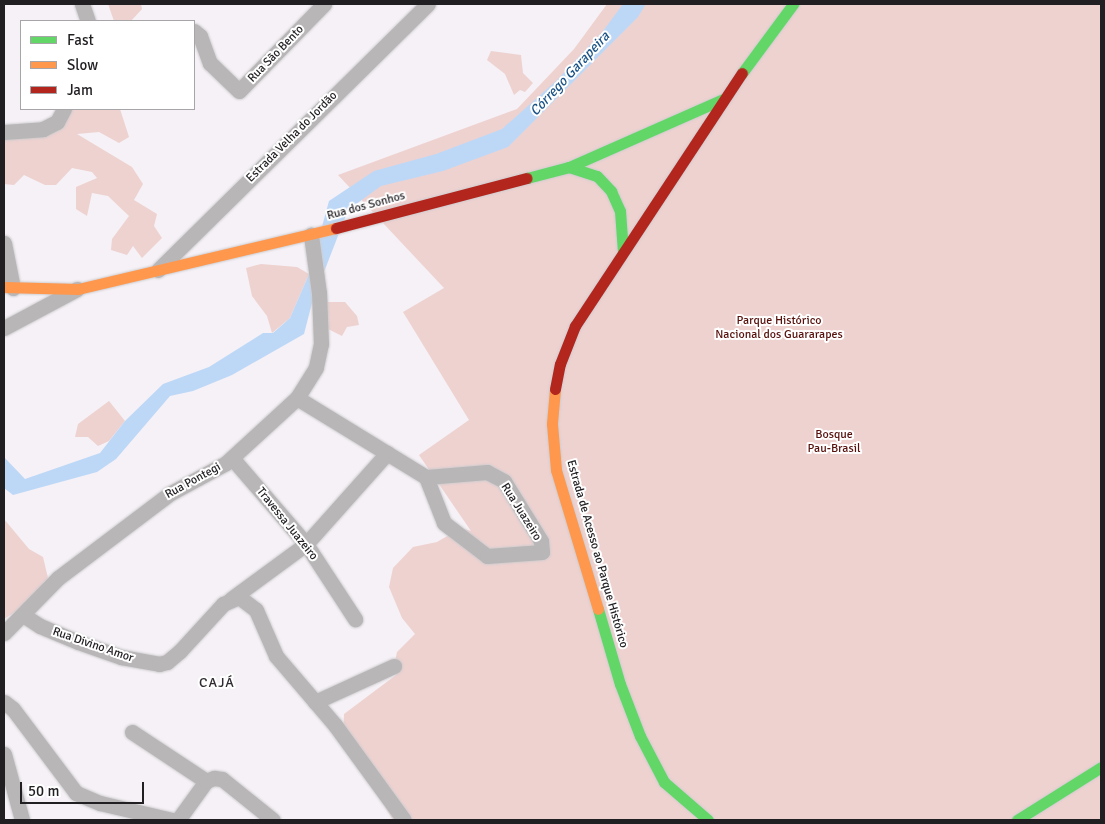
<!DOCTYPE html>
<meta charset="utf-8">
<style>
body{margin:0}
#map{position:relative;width:1105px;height:824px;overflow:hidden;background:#f5f1f6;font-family:Signika,sans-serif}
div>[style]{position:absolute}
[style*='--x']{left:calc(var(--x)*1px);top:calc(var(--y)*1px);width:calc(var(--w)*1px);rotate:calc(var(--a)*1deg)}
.green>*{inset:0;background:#eed2d0}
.water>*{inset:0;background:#bdd8f7}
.roads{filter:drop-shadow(0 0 1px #cecccf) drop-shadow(0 0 1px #cecccf)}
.street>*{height:15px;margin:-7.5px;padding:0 7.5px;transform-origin:7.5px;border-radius:7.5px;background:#b8b6b7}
.fast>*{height:11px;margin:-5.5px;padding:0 5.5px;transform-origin:5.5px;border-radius:5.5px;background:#63d668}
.slow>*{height:11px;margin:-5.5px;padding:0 5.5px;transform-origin:5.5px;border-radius:5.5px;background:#ff974d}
.jam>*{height:11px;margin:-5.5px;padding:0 5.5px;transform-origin:5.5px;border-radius:5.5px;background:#b3261e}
span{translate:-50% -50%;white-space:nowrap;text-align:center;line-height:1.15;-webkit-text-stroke:4px #fff;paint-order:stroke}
.street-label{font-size:12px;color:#221f23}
.park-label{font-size:12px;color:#57110d}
.water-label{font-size:14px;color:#1b5386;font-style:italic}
.neighbourhood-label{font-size:14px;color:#302b31;letter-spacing:1px}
.frame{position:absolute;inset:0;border:5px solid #221f23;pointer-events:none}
.legend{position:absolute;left:20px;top:20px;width:175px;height:90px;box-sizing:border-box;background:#fff;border:1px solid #a7a5a7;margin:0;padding:6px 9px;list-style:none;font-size:15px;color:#221f23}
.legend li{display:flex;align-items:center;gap:10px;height:25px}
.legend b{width:25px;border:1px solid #a7a5a7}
.scale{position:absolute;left:20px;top:782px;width:124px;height:22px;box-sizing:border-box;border:2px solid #221f23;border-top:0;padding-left:6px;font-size:15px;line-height:18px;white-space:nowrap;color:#221f23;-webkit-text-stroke:4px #fff;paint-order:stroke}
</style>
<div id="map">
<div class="green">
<i style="clip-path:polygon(108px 4px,141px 4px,142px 9px,131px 21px,114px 21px)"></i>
<i style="clip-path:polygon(607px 4px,1101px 4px,1101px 820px,393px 820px,343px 739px,344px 714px,396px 675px,394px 666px,397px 652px,415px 634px,402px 618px,389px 587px,393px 568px,413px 547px,437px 542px,461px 528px,471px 531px,419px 455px,469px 420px,403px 312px,444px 288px,338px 175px,517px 109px,574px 49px)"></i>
<i style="clip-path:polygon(491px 51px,521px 55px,523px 73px,533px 83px,525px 92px,520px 90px,514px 95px,505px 74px,487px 60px)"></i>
<i style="clip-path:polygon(69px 109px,120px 109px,129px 137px,119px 143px,99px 132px,77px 134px,132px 167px,143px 184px,134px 200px,157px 214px,154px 226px,162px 238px,142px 258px,133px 246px,127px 255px,111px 250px,112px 239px,129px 216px,108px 196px,92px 193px,87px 216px,76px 209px,76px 187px,97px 178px,92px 172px,72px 168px,56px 185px,45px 185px,24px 175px,14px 185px,4px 184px,4px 140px,47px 136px,64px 122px)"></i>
<i style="clip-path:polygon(261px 264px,297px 267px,309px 274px,290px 318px,272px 333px,267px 316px,252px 296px,246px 268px)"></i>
<i style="clip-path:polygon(325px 302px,345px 302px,357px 316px,359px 325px,347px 327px,342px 336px,326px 328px)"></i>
<i style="clip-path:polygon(109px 401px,125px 421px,109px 441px,98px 446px,88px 437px,75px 437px,78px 424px)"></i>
<i style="clip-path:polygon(4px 519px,29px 549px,43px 557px,48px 578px,20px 609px,4px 619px)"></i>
</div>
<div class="water">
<i style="clip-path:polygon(623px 4px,646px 4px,638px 17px,508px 147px,443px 171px,381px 186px,348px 210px,312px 303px,304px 334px,232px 375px,193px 391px,170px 396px,116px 459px,97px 472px,13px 495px,4px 488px,4px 457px,25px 479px,100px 453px,125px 421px,163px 384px,209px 367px,263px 333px,273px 333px,290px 318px,309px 274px,329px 201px,374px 171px,436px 154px,502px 129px,557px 80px,603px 31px)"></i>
</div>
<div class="roads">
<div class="street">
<i style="--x:82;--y:4;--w:18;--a:71"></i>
<i style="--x:194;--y:31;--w:8;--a:40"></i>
<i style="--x:200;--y:36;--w:29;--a:70"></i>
<i style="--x:210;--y:63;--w:40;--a:44"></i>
<i style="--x:239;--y:91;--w:122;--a:-45.7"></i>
<i style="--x:4;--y:132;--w:39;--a:-4"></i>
<i style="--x:43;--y:129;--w:16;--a:-27"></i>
<i style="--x:57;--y:122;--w:15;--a:-62"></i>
<i style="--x:4;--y:243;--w:46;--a:78.7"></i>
<i style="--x:158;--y:270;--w:379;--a:-44.6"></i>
<i style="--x:4;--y:328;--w:83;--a:-28.1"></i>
<i style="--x:297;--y:398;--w:151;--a:31.5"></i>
<i style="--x:426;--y:477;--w:49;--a:68.6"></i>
<i style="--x:444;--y:523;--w:54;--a:37.5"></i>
<i style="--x:487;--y:556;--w:55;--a:-4.2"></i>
<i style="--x:542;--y:552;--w:11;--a:-95"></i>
<i style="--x:541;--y:541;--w:70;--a:-121.7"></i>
<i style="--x:504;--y:481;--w:19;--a:-152"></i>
<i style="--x:487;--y:472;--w:61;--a:175.3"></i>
<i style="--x:232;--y:458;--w:113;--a:49.3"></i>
<i style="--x:306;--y:544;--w:90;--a:56.8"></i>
<i style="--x:231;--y:599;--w:93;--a:-36.3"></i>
<i style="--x:306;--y:544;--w:122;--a:-48.3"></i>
<i style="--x:23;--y:615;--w:20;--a:33"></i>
<i style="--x:40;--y:626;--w:41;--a:22.8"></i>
<i style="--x:78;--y:642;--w:46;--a:19.2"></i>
<i style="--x:121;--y:657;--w:39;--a:10"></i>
<i style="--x:159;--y:664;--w:8;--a:-14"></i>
<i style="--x:167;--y:662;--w:17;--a:-40"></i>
<i style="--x:180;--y:651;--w:64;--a:-47.5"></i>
<i style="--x:223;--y:604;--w:17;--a:-24"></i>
<i style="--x:239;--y:597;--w:21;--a:37"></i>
<i style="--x:256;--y:610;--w:50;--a:66.5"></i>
<i style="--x:276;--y:656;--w:91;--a:49.5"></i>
<i style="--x:335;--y:725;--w:117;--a:54"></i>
<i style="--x:4;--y:633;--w:77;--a:-45.5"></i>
<i style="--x:58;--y:578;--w:139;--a:-37.1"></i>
<i style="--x:169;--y:494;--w:65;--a:-28.5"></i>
<i style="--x:226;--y:463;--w:96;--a:-42.5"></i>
<i style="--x:297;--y:398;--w:36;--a:-58"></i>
<i style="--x:316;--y:367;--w:24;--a:-78"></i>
<i style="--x:321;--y:344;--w:51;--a:-92.2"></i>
<i style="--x:319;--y:293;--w:59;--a:-97.9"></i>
<i style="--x:4;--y:702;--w:11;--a:38"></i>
<i style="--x:13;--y:709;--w:105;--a:53.1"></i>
<i style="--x:76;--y:793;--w:26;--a:23"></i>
<i style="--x:100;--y:803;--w:74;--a:13.3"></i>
<i style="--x:315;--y:702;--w:87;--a:-24.5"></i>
<i style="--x:132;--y:732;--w:89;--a:33.5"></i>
<i style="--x:4;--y:754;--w:68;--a:74.7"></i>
<i style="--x:178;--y:820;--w:48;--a:-54.3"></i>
<i style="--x:206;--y:781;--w:9;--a:-21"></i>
<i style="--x:214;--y:778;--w:8;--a:7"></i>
<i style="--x:222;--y:779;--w:65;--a:38.8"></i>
</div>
<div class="fast">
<i style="--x:742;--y:73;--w:86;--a:-53.5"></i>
<i style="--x:569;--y:167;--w:29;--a:18"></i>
<i style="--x:597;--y:176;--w:21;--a:47"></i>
<i style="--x:611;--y:191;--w:22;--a:66"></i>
<i style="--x:620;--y:211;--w:41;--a:85.8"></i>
<i style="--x:527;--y:178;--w:43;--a:-14.7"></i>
<i style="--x:569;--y:167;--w:168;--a:-23.8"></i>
<i style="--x:598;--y:609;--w:78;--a:73.7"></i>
<i style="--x:620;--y:684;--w:56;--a:69"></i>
<i style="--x:640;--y:736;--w:52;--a:62.4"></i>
<i style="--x:664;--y:782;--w:58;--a:40.8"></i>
<i style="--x:1017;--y:820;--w:99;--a:-32.2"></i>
</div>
<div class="slow">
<i style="--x:4;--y:287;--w:74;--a:1.5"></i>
<i style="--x:78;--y:289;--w:265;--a:-13.3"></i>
<i style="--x:555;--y:389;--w:35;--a:95"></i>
<i style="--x:552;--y:424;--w:46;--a:85"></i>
<i style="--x:556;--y:470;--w:145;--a:73.2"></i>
</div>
<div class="jam">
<i style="--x:336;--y:228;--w:197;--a:-14.7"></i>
<i style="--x:555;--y:389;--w:25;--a:-79"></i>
<i style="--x:560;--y:364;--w:41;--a:-68.5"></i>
<i style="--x:575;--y:326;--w:303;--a:-56.6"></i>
</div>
</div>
<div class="street-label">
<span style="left:276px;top:54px;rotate:-46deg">Rua São Bento</span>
<span style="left:292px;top:137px;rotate:-45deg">Estrada Velha do Jordão</span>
<span style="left:366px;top:206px;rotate:-15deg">Rua dos Sonhos</span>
<span style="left:193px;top:481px;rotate:-29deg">Rua Pontegi</span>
<span style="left:521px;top:512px;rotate:58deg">Rua Juazeiro</span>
<span style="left:287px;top:524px;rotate:51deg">Travessa Juazeiro</span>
<span style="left:597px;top:554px;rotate:74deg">Estrada de Acesso ao Parque Histórico</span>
<span style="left:93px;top:645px;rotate:19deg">Rua Divino Amor</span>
</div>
<div class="park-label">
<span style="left:779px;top:328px">Parque Histórico<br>Nacional dos Guararapes</span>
<span style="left:834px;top:442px">Bosque<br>Pau-Brasil</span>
</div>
<div class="water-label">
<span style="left:570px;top:74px;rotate:-47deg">Córrego Garapeira</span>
</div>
<div class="neighbourhood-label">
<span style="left:217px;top:683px">CAJÁ</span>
</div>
<div class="frame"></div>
<ul class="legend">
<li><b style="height:6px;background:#63d668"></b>Fast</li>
<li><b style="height:6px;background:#ff974d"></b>Slow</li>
<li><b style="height:6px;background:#b3261e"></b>Jam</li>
</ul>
<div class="scale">50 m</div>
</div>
